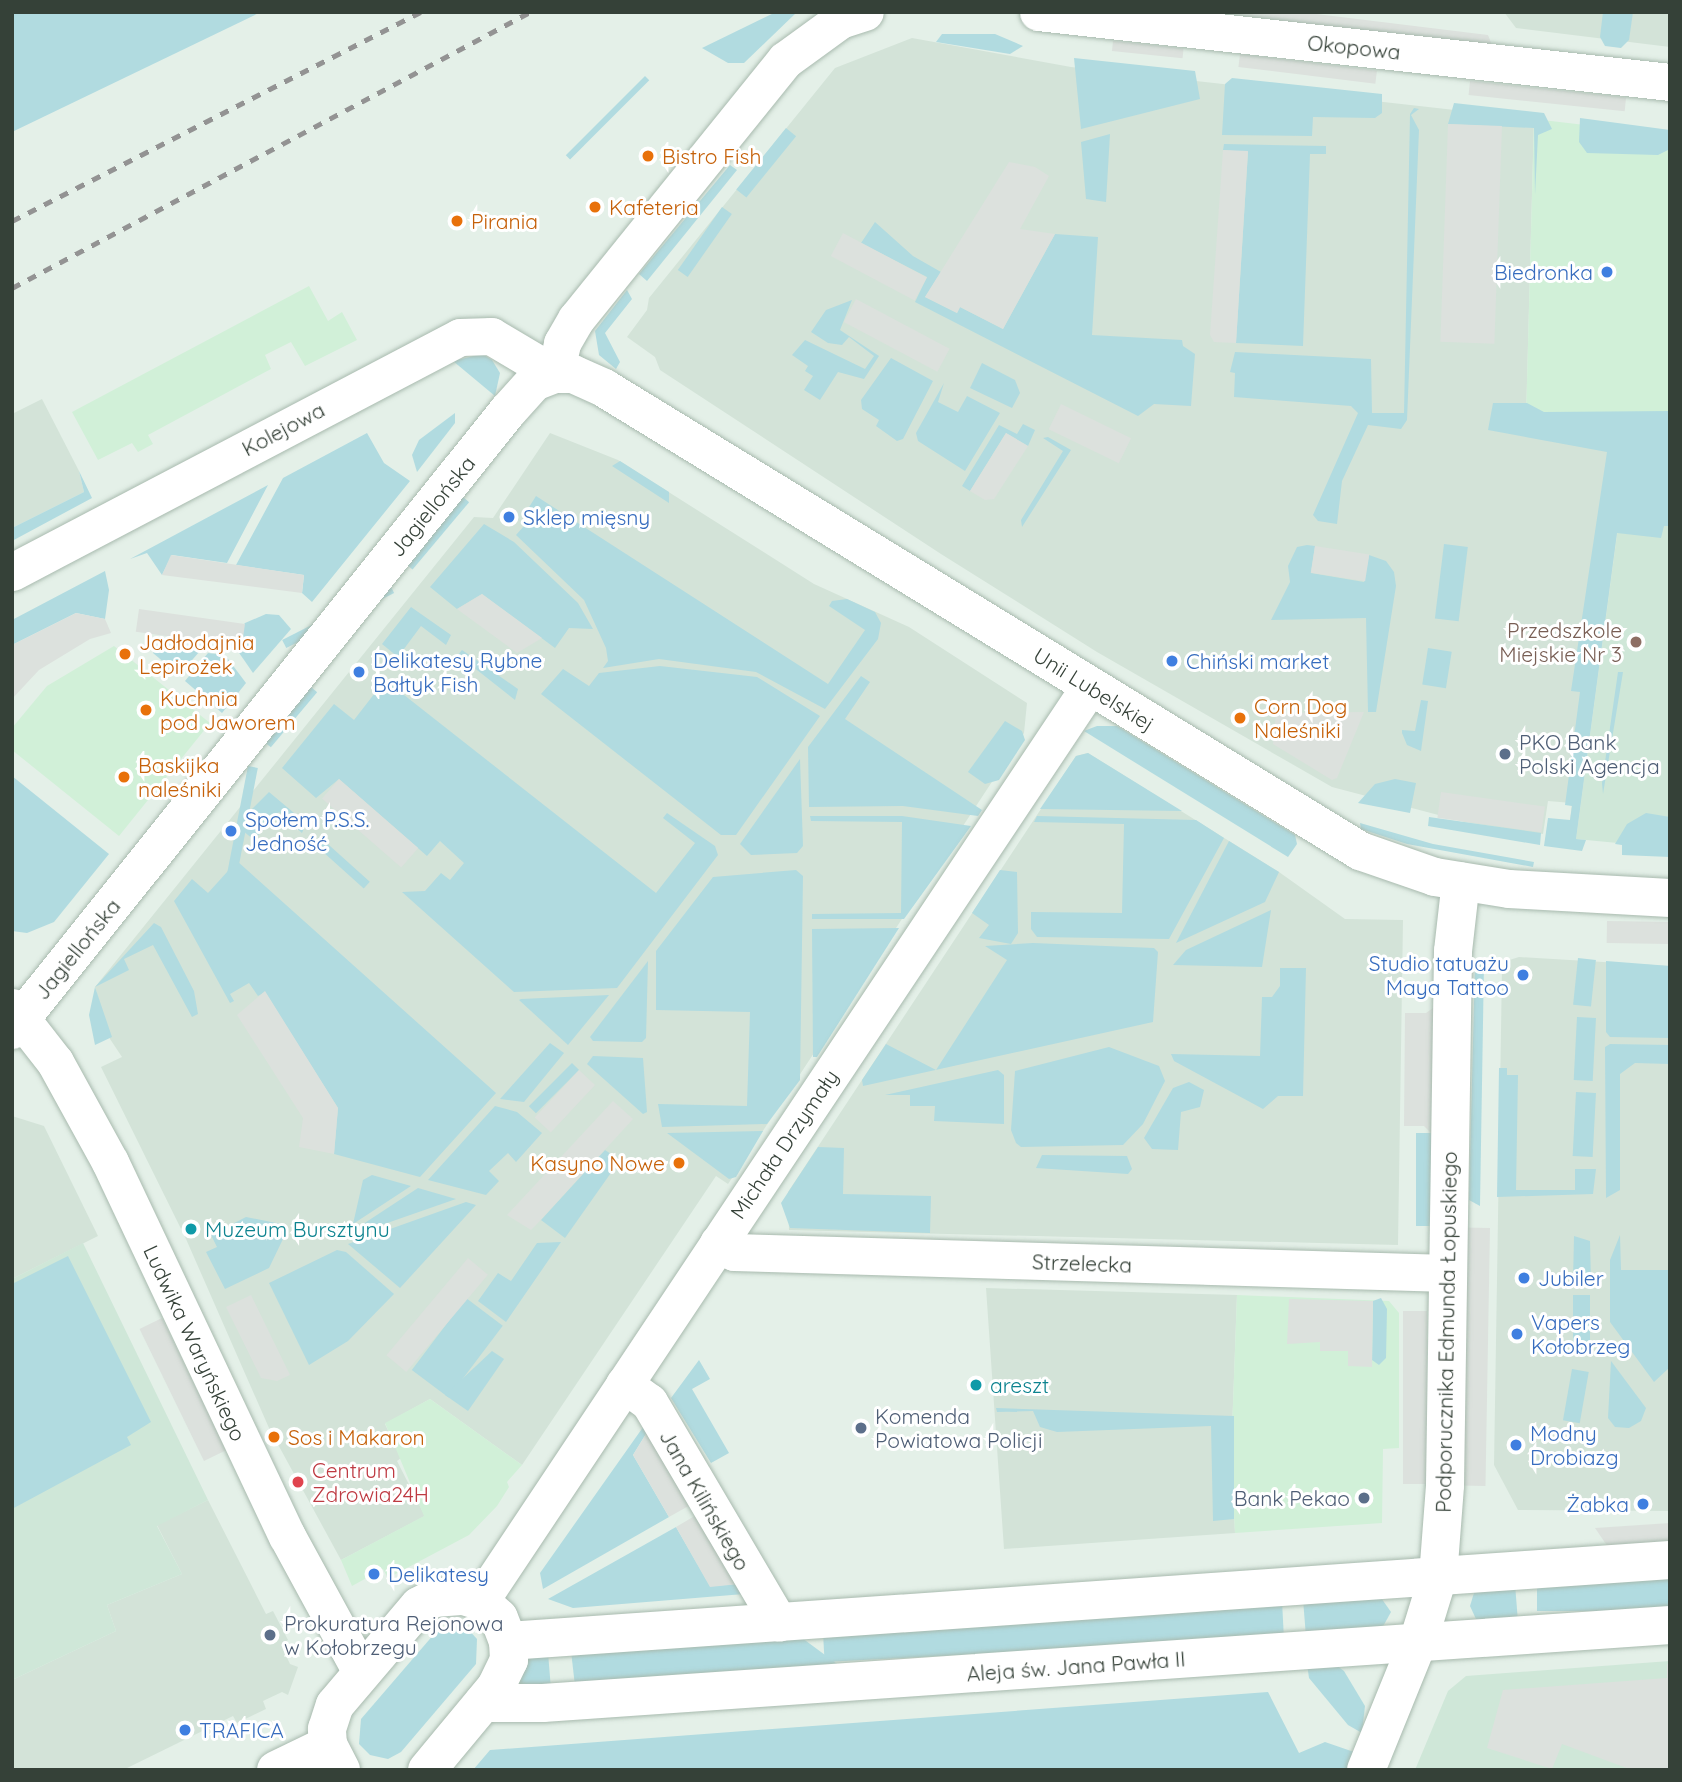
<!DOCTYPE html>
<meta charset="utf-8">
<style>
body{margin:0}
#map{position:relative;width:1682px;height:1782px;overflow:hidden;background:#e4f0e8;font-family:Quicksand,sans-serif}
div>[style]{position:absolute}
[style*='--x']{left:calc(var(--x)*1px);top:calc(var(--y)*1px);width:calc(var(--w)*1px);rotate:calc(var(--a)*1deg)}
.residential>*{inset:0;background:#d3e3d8}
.commercial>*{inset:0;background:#d1f0d8}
.education>*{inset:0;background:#cfe7d8}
.green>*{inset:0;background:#b1dbe0;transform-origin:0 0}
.parking>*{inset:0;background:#dce1dd;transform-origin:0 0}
.roads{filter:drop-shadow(0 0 2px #a8baae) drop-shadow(0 0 2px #a8baae)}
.minor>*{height:37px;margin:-18.5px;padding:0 18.5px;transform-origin:18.5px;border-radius:18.5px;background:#fff}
.tertiary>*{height:38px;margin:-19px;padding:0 19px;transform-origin:19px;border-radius:19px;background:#fff}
.rail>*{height:5px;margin-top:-2.5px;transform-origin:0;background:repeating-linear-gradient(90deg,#939393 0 9px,transparent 0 18px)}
.dots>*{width:19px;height:19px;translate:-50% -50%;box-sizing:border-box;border:4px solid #fff;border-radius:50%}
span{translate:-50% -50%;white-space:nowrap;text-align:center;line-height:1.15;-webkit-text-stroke:6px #fff;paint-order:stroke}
.street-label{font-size:21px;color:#354138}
.food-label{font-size:21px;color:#c56008}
.left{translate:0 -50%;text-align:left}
.right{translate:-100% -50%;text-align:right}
.shop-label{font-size:21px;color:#366cbe}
.education-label{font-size:21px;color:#785e54}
.service-label{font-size:21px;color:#4e5e75}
.culture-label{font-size:21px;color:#0d838f}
.health-label{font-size:21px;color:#be3a42}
.frame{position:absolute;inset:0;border:14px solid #354138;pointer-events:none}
</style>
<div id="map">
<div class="residential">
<i style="clip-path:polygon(1504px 12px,1670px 12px,1670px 47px,1516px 28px)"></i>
<i style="clip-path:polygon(912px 38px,1071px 67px,1534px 119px,1526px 419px,1630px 438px,1576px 839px,1568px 838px,1572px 803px,1548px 801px,1543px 834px,1465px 822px,1332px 787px,1097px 652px,941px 554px,660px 370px,655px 357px,627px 337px,647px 310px,649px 298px,835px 68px)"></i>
<i style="clip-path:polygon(42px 399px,79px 471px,84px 492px,12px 528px,12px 414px)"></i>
<i style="clip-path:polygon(550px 433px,618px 460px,814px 584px,909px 627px,1027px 703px,1024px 733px,728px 1184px,716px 1176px,522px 1465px,430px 1399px,385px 1424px,401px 1458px,397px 1461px,425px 1516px,341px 1560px,269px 1428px,186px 1239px,101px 1067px,122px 1057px,110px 1039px,95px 987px,474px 517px,493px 518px)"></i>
<i style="clip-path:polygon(1088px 753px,1279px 872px,1345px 919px,1403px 920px,1398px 1245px,789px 1230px,788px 1192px,1076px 756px)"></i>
<i style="clip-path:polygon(1519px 957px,1670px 966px,1670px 1511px,1518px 1510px,1494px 1465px,1502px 968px,1503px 962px)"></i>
<i style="clip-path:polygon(12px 1116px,44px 1126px,98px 1236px,12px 1279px)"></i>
<i style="clip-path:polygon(986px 1288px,1237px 1295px,1231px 1458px,1235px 1533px,1004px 1549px)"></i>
<i style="clip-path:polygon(208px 1500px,266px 1614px,273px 1611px,288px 1640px,281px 1645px,290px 1664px,298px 1667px,288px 1695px,282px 1692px,263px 1701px,266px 1709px,237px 1723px,233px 1716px,123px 1770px,12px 1770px,12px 1680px,116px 1631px,107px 1605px,182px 1574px,157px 1525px)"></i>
</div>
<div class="commercial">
<i style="clip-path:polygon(1534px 119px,1670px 135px,1670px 443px,1526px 419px)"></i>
<i style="clip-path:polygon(309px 286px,328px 321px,342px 312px,357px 340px,305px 366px,291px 342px,265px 355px,271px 369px,148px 435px,153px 444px,138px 452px,132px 443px,98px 460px,72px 412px)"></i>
<i style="clip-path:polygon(114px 646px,210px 723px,119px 836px,12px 750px,12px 728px,47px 686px)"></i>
<i style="clip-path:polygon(1237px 1295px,1389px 1301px,1399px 1313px,1399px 1448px,1383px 1449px,1382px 1523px,1235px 1533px,1231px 1458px)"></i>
<i style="clip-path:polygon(430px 1399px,522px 1465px,507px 1482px,509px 1487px,497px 1506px,469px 1535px,388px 1578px,383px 1569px,352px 1586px,341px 1560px,424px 1516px,385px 1423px)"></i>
</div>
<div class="education">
<i style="clip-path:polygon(1630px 438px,1670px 443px,1670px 848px,1576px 839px)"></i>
<i style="clip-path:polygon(83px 1243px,208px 1500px,157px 1526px,182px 1574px,107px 1605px,116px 1631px,12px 1680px,12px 1279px)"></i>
<i style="clip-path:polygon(1670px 1661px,1670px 1770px,1415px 1770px,1448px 1691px,1466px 1676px)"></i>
</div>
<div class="green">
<i style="clip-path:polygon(12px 12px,261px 12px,12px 132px)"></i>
<i style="clip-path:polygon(776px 12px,797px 12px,744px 63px,728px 63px,702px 48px)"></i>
<i style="clip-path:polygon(1603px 12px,1633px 12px,1629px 40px,1621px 48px,1605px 46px,1600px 37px)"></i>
<i style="clip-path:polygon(942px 34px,995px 34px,1023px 46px,1010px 54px,936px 42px)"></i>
<i style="clip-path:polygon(1074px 58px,1195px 71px,1200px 99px,1081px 129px)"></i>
<i style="left:645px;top:76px;width:6px;height:112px;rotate:45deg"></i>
<i style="clip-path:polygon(1232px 78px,1382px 94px,1382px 113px,1375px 118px,1313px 117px,1312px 136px,1222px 135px,1225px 84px)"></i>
<i style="clip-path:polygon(1454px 103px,1544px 113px,1552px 129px,1538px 135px,1535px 195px,1534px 128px,1448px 124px)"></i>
<i style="clip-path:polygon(1414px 108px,1419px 109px,1411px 115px,1419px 130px,1407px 420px,1401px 429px,1368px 425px,1342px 481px,1337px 524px,1318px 521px,1313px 515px,1358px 413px,1351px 406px,1234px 397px,1235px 373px,1230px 372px,1235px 352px,1371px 359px,1372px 413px,1404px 413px,1410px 114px)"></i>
<i style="clip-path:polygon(1580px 118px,1670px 130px,1670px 149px,1658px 155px,1587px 153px,1579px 142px)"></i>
<i style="left:786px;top:128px;width:13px;height:79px;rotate:39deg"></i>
<i style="clip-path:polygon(1110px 134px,1106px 202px,1086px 199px,1081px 142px)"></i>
<i style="clip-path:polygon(1224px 144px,1326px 146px,1326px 154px,1310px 154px,1303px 346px,1236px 343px,1248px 152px,1223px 150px)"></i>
<i style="clip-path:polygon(730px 165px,737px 170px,647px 281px,639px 274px)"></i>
<i style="left:722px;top:207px;width:12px;height:77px;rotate:35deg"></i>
<i style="clip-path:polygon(875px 222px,913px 256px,941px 272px,925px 297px,957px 313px,960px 307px,1003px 329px,1055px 234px,1098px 237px,1092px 335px,1182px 340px,1183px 346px,1195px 354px,1191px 406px,1154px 404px,1138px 416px,915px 302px,927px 277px,861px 243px)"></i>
<i style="clip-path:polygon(627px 290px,632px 299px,605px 333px,620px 362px,616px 369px,599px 355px,595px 331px)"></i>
<i style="clip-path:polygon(852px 300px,840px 330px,879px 356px,864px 379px,838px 372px,820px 400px,804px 390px,813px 376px,805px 371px,808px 366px,792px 355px,805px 340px,865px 369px,874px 356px,849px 337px,842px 345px,828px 343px,811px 332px,826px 310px)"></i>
<i style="clip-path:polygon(482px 354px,492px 360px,500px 373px,495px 396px,453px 361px)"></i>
<i style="clip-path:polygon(891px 358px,933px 381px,903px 439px,897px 441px,876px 426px,879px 420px,862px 409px,861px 400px)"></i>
<i style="clip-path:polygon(982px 363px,1015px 380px,1020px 393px,1012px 408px,970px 388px)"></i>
<i style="clip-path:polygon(944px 383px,938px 402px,958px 412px,967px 396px,1000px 413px,965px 471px,918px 441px,916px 433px)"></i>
<i style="clip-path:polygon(1493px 403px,1527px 403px,1544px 412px,1670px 411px,1670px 526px,1664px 526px,1661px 538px,1617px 533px,1576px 839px,1586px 840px,1582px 851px,1544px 846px,1548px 818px,1570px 820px,1572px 806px,1565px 805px,1580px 692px,1571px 691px,1607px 452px,1488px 430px)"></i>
<i style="clip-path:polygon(455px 413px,455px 423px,417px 472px,412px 455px,419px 440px)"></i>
<i style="clip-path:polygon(1023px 424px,1035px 430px,1028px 446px,1006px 433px,970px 491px,962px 486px,999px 425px,1017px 434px)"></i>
<i style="clip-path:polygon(367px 433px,384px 463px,410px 481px,312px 602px,302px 593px,304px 575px,236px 565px,283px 478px)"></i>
<i style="clip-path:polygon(1048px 437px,1071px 450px,1022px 527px,1021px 520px,1063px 451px,1043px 438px)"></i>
<i style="clip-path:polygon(620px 461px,669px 492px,669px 503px,612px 466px)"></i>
<i style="clip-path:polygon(79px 471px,92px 498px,12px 541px,12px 528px,84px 492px)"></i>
<i style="clip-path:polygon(268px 485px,227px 563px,172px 555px,162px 575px,147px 553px,130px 559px)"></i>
<i style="clip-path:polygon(536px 496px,828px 684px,865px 630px,829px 606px,832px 601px,847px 599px,875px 612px,881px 623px,878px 639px,825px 709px,756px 672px,659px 659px,603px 668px,608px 661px,606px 648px,584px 600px,516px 535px,532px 517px,526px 512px)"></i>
<i style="left:463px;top:497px;width:8px;height:88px;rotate:40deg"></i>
<i style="clip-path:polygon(484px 524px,514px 542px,578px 603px,593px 629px,569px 628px,555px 648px,482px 594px,457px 609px,430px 587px)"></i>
<i style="left:1444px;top:544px;width:24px;height:75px;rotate:7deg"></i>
<i style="clip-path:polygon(1307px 545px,1315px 546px,1311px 573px,1364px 582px,1369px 555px,1386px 561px,1394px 572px,1396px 586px,1376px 712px,1368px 712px,1366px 618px,1271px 620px,1290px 582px,1288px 566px,1297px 547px)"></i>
<i style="clip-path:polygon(105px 571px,109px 590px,105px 619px,76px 613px,12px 645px,12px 620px)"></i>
<i style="left:390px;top:585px;width:9px;height:121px;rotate:63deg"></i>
<i style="clip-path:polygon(411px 607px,451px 635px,446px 645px,421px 626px,398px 657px,382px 644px)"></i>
<i style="clip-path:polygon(266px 614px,279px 615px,291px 629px,253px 673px,233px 644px,235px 635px,245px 623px)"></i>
<i style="clip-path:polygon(158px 646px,200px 651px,179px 675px,153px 653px)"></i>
<i style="left:1428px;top:648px;width:24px;height:37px;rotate:9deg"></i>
<i style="clip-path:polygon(462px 650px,518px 689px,515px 700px,458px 655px)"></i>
<i style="clip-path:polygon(208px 653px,225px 655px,246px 683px,222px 713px,185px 681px)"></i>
<i style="clip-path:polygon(660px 666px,757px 677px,820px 716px,736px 835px,721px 835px,541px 694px,563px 669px,589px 686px,599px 673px)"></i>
<i style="clip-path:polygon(1618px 672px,1623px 672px,1603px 794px,1602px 783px)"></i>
<i style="clip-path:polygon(861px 676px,870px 682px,845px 719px,982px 810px,978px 816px,903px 806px,809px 807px,808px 747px)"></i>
<i style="clip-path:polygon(385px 680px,656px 893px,695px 843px,663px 818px,667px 813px,715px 846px,718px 855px,617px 988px,514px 992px,402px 892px,425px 891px,441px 873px,450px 880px,464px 863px,440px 841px,427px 856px,339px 779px,316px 798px,282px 768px,334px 704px,354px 720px)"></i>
<i style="left:311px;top:687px;width:8px;height:72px;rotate:40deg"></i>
<i style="clip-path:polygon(1421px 700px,1428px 701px,1421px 751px,1407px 745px,1402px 733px,1402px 730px,1415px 731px)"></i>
<i style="clip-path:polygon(1005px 721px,1022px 731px,1025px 740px,999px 780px,985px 784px,968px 772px)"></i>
<i style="clip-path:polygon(1097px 726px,1117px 726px,1295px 835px,1297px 844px,1288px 857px,1084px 731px)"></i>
<i style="clip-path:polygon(1088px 753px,1182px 811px,1040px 809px,1076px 756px)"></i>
<i style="clip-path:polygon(800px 759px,803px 846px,797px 853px,751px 855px,740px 844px)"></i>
<i style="left:248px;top:766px;width:10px;height:120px;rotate:11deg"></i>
<i style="clip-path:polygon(12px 776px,109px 854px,54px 922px,27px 933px,12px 931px)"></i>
<i style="clip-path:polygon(1395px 779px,1416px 783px,1410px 813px,1358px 803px,1375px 784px)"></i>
<i style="clip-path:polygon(269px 792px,306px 823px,302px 833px,279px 812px,254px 840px,236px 825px)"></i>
<i style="clip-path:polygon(1646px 813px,1670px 817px,1670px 857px,1622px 855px,1622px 845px,1615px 844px,1627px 824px)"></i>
<i style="clip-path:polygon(810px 816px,902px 816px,971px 826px,904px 919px,812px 919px,812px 914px,901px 913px,902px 822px,811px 821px)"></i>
<i style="clip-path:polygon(1037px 816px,1196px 820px,1224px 838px,1169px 939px,1037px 937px,1031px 929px,1031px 912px,1122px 913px,1124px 824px,1034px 822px)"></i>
<i style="clip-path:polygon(1429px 817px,1541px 833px,1540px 845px,1428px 826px)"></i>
<i style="clip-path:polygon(1360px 823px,1433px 844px,1534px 862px,1533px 867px,1407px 844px,1361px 829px)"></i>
<i style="left:320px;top:837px;width:67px;height:9px;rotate:42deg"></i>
<i style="clip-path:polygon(1229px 841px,1279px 872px,1265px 902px,1176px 943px)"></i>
<i style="clip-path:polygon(237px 861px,496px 1093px,420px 1177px,334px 1154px,338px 1108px,265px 992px,258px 996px,249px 983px,230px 994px,234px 1001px,230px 1003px,174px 901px,192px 879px,208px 893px)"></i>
<i style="clip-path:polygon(796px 870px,803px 876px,800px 1080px,767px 1124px,662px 1127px,658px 1104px,747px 1106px,750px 1012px,656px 1010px,656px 951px,713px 877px)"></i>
<i style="clip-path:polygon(1000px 870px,1017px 872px,1018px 933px,1011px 944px,979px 938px,989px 925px,972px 913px)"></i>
<i style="clip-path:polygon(1271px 910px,1262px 967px,1173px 965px,1186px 950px)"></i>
<i style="clip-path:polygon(154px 923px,161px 927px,194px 991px,198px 1014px,192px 1017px,153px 945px,124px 959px,129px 970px,95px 987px,112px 1037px,95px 1045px,89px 1015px,95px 987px)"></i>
<i style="clip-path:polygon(899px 928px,817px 1057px,813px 1057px,812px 929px)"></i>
<i style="clip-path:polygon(1033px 943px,1154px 948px,1158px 952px,1153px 1022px,863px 1086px,862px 1080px,886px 1044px,936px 1070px,1007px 960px,985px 946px)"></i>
<i style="left:1578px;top:958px;width:18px;height:47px;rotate:6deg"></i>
<i style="clip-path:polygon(648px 961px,646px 1038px,642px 1042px,593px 1041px,590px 1037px)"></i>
<i style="clip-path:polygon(1606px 961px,1670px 966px,1670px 1038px,1610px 1037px,1606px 1032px)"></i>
<i style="clip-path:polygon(1475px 962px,1484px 962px,1480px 1206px,1469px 1200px)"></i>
<i style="clip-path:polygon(1280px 968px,1306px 968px,1303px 1096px,1278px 1096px,1263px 1109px,1174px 1061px,1171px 1054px,1260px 1056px,1262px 997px,1272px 997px,1280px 986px)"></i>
<i style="clip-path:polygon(609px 995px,568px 1045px,519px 1000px,521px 999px)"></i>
<i style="left:1577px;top:1017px;width:19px;height:63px;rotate:3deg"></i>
<i style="clip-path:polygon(550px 1043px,564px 1053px,524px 1102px,500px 1099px)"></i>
<i style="clip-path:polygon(1610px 1044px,1670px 1045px,1670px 1064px,1635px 1063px,1620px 1074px,1620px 1190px,1606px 1198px,1605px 1047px)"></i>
<i style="clip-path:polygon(1109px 1047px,1159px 1066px,1165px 1081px,1143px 1124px,1123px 1145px,1021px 1147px,1016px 1143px,1011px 1130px,1015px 1071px)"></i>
<i style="clip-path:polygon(593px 1056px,643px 1058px,647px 1112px,643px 1114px,587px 1064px)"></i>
<i style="left:572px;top:1063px;width:10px;height:61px;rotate:45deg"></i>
<i style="clip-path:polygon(1499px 1068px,1507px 1068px,1507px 1075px,1518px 1075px,1516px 1190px,1575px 1190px,1575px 1169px,1596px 1169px,1593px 1194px,1497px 1197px)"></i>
<i style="clip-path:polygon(998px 1070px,1004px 1075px,1004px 1124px,934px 1121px,935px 1106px,910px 1106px,910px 1095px,885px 1095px)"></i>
<i style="clip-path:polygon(1189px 1082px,1204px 1090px,1200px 1107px,1181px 1112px,1178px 1150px,1152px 1149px,1144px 1138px,1173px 1088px)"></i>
<i style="left:1576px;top:1092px;width:20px;height:64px;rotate:3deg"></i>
<i style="clip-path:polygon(495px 1106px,517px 1112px,542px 1133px,516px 1162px,508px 1153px,489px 1171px,499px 1181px,486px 1195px,428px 1180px)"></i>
<i style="clip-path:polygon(763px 1131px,736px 1177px,729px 1179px,667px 1133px)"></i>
<i style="left:1416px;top:1133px;width:15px;height:93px"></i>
<i style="clip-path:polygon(818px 1147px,844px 1148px,843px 1194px,931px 1196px,930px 1233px,790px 1228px,781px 1203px)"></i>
<i style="clip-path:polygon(605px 1150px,620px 1160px,565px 1238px,541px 1220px)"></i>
<i style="clip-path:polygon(1042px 1155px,1127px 1156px,1132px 1169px,1128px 1174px,1036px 1168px)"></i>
<i style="clip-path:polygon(372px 1175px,411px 1186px,353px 1224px,363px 1180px)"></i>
<i style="clip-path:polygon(418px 1188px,456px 1199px,350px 1236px,351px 1232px)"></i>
<i style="clip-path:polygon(466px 1202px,476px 1205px,400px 1288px,348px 1244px)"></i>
<i style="clip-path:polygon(246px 1217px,286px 1225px,283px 1239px,269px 1268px,225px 1289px,206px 1252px,217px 1247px,211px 1235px)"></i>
<i style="clip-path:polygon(1620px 1235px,1621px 1270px,1670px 1270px,1670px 1367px,1654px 1382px,1610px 1322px,1610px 1260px)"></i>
<i style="clip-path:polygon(1574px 1236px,1590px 1241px,1591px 1282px,1573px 1282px)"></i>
<i style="clip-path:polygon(561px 1242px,506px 1322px,478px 1301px,498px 1273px,511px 1281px,537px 1243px)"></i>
<i style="clip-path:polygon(337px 1250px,346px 1252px,394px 1294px,348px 1341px,309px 1365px,269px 1283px)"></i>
<i style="clip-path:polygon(68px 1256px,151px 1422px,127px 1437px,131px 1445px,12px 1509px,12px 1284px)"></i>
<i style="left:1573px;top:1295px;width:17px;height:57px"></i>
<i style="left:466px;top:1298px;width:46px;height:90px;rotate:37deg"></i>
<i style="clip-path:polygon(1381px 1298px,1387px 1309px,1386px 1358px,1379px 1365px,1372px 1360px,1373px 1301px)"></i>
<i style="clip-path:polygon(492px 1351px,504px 1359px,468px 1411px,445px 1395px)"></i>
<i style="clip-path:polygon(699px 1360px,710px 1379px,692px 1389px,729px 1453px,711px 1463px,671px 1398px)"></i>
<i style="clip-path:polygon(1611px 1361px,1646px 1408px,1641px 1421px,1629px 1428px,1615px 1427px,1608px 1418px)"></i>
<i style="left:1572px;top:1369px;width:17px;height:52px;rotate:10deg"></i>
<i style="clip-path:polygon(996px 1408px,1234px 1416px,1234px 1519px,1213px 1521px,1211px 1426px,1057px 1432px,1040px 1427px,1033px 1411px,997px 1412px)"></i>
<i style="clip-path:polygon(646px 1423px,649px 1429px,633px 1455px,669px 1517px,543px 1589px,540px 1573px)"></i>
<i style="clip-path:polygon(676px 1527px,710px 1586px,739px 1584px,744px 1594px,573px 1608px,548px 1599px)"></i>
<i style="left:1670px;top:1574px;width:37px;height:133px;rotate:90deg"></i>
<i style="clip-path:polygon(1515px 1584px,1518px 1622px,1476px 1619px,1470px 1606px,1474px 1593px)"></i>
<i style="clip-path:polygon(1379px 1595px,1391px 1612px,1381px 1630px,1306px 1637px,1303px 1599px)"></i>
<i style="left:1282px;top:1601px;width:37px;height:460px;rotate:87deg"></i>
<i style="clip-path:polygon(453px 1625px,467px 1628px,477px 1639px,476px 1664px,401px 1752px,388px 1759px,370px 1755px,359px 1744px,361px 1719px,435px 1633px)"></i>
<i style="clip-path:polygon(798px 1635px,844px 1669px,575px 1686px,571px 1651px)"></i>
<i style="clip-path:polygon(548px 1653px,551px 1689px,518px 1689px,525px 1657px)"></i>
<i style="clip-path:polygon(1307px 1664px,1336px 1665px,1344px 1671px,1365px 1706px,1362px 1733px,1348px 1725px,1309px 1678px)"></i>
<i style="clip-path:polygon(1268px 1692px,1299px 1753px,1325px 1742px,1354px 1752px,1347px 1770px,473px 1770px,490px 1750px)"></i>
</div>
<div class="parking">
<i style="clip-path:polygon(1205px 12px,1300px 12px,1488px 35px,1492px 45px)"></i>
<i style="left:1113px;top:41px;width:71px;height:10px;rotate:6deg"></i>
<i style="left:1240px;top:54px;width:138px;height:13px;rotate:7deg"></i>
<i style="left:1470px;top:81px;width:157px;height:14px;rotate:6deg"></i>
<i style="left:1448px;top:124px;width:54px;height:218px;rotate:2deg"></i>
<i style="clip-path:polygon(1223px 150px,1248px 151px,1236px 343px,1214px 342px,1210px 335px)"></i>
<i style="clip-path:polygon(1009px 162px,1035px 167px,1049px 176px,1020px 229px,1055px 234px,1003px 329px,960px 307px,957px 313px,925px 297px)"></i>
<i style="left:843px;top:233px;width:95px;height:26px;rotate:28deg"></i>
<i style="left:856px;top:299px;width:106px;height:26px;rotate:28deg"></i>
<i style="left:1061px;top:404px;width:78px;height:28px;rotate:26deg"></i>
<i style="clip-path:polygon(1006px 433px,1028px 446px,994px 499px,985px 500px,970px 491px)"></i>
<i style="left:1315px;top:546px;width:55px;height:27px;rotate:9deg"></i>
<i style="clip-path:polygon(171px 555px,304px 575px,302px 593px,162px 575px)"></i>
<i style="clip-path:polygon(482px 594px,542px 638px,517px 653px,457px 609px)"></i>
<i style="left:139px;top:609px;width:107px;height:23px;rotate:8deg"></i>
<i style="clip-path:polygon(76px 613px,105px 619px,111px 633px,90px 639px,39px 670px,12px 699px,12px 645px)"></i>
<i style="clip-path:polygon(1364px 712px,1337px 778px,1332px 780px,1273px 744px,1276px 713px)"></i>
<i style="left:339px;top:779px;width:105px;height:26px;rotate:41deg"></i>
<i style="left:1441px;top:792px;width:105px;height:26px;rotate:8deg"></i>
<i style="left:1607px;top:921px;width:63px;height:22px;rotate:1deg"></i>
<i style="clip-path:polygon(265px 991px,338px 1108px,334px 1154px,299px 1147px,303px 1118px,237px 1015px)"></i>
<i style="clip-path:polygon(1433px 1008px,1431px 1133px,1424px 1126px,1404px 1126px,1405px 1013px,1426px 1013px)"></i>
<i style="left:579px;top:1070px;width:22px;height:65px;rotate:43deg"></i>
<i style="clip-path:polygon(613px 1101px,633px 1119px,536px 1225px,531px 1230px,507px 1215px)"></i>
<i style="left:1490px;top:1228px;width:258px;height:26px;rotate:91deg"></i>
<i style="left:468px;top:1258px;width:26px;height:127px;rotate:40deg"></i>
<i style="clip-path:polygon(251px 1295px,290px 1375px,277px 1381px,261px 1378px,226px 1307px)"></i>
<i style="clip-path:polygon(1289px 1299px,1373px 1301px,1372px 1367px,1348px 1366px,1348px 1351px,1320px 1351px,1320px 1342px,1287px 1344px)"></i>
<i style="left:1403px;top:1311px;width:24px;height:173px"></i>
<i style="left:162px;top:1318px;width:147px;height:25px;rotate:64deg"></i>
<i style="clip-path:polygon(649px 1429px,692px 1504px,669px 1517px,633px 1455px)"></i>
<i style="clip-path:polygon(698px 1514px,739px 1584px,710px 1587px,676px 1527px)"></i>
<i style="clip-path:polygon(1670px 1523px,1670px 1546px,1610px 1550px,1595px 1528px)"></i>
<i style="clip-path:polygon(1667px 1664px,1670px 1664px,1668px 1770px,1632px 1770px,1562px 1744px,1552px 1769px,1487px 1748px,1503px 1690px,1667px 1678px)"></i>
</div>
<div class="roads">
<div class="minor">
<i style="--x:1038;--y:12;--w:636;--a:6.32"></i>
<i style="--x:12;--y:572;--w:506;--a:-27.68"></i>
<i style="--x:460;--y:337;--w:31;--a:-2"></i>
<i style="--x:491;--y:336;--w:74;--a:30.7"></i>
<i style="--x:555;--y:374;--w:32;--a:-77"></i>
<i style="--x:562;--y:343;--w:28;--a:-60"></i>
<i style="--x:576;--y:319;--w:333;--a:-51.1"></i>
<i style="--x:785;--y:60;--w:68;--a:-36"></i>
<i style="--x:840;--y:20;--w:26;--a:-18"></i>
<i style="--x:12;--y:1007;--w:70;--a:52"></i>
<i style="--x:55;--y:1062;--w:114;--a:61.2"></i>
<i style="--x:110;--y:1162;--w:414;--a:64.7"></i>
<i style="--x:287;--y:1536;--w:155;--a:61.4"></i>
<i style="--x:718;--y:1243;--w:18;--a:29"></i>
<i style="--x:734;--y:1252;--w:714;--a:1.68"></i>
<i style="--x:624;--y:1384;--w:31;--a:36"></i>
<i style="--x:649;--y:1402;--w:256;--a:59.5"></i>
<i style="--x:480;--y:1601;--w:1098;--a:-56.32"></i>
</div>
<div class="tertiary">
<i style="--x:12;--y:1030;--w:793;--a:-51.3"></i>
<i style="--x:508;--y:411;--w:39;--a:-48"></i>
<i style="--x:534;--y:382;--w:22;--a:-21"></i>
<i style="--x:555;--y:374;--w:18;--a:0"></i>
<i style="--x:573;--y:374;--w:34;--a:24"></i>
<i style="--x:604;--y:388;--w:887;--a:31.48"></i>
<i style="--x:1360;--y:851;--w:79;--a:19.1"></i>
<i style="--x:1435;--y:877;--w:75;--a:9.2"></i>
<i style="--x:1509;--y:889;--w:161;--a:3.2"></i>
<i style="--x:508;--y:1641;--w:1165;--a:-3.99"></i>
<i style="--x:483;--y:1703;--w:60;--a:0"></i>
<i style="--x:543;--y:1703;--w:1130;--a:-3.96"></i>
<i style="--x:276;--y:1770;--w:58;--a:-25.7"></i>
<i style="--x:341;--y:1770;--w:28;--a:-117"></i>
<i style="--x:328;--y:1745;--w:16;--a:-94"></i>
<i style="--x:327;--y:1729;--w:25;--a:-72"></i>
<i style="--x:335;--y:1705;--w:130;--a:-49.7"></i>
<i style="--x:419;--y:1606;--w:17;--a:-28"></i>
<i style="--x:434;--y:1598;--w:30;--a:-4"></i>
<i style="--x:464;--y:1596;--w:17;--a:17"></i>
<i style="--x:480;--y:1601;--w:25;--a:42"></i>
<i style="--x:499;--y:1618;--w:25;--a:69"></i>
<i style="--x:508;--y:1641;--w:19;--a:87"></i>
<i style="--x:509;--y:1660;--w:30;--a:116"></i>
<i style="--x:496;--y:1687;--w:108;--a:129.7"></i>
<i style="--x:1366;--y:1770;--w:138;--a:-67.9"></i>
<i style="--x:1418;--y:1642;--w:68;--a:-72.9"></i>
<i style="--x:1438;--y:1577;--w:92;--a:-85.6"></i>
<i style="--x:1445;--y:1485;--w:534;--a:-89.14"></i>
<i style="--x:1453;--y:951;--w:70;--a:-83.5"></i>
</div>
</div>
<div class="rail">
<i style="--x:12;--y:221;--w:459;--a:-27.1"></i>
<i style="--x:12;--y:288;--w:587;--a:-28.05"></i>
</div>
<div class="dots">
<i style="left:648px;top:156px;background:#e8710a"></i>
<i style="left:595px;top:207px;background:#e8710a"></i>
<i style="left:457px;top:221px;background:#e8710a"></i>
<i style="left:1607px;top:272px;background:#3f7fe0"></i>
<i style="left:509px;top:517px;background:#3f7fe0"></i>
<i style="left:1636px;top:642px;background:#8d6e63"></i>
<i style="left:125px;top:654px;background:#e8710a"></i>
<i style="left:1172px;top:661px;background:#3f7fe0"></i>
<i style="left:359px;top:672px;background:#3f7fe0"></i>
<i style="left:146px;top:710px;background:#e8710a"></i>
<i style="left:1240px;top:718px;background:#e8710a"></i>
<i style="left:1505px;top:754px;background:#5c6f8a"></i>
<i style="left:124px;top:777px;background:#e8710a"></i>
<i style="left:231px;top:831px;background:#3f7fe0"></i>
<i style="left:1523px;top:975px;background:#3f7fe0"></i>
<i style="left:679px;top:1163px;background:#e8710a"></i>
<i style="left:191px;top:1229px;background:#0f9aa8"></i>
<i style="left:1524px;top:1278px;background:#3f7fe0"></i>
<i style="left:1517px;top:1334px;background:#3f7fe0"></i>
<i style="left:976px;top:1385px;background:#0f9aa8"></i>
<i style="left:861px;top:1428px;background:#5c6f8a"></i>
<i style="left:274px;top:1437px;background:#e8710a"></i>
<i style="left:1516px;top:1445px;background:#3f7fe0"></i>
<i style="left:298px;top:1482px;background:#e0444e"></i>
<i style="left:1364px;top:1498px;background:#5c6f8a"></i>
<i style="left:1643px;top:1504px;background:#3f7fe0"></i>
<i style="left:374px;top:1574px;background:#3f7fe0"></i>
<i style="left:270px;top:1635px;background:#5c6f8a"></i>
<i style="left:185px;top:1730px;background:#3f7fe0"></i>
</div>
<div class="street-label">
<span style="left:1354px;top:47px;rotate:6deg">Okopowa</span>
<span style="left:283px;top:429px;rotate:-28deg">Kolejowa</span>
<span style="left:432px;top:506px;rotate:-51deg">Jagiellońska</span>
<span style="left:1094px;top:689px;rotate:32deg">Unii Lubelskiej</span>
<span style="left:77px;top:949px;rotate:-51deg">Jagiellońska</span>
<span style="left:784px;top:1144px;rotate:-56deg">Michała Drzymały</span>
<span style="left:1082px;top:1263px;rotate:2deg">Strzelecka</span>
<span style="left:1446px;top:1332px;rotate:-89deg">Podporucznika Edmunda Łopuskiego</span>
<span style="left:195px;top:1343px;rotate:65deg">Ludwika Waryńskiego</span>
<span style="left:705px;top:1500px;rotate:60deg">Jana Kilińskiego</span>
<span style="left:1076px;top:1666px;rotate:-4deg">Aleja św. Jana Pawła II</span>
</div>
<div class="food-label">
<span class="left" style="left:662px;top:156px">Bistro Fish</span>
<span class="left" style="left:609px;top:207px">Kafeteria</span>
<span class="left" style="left:471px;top:221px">Pirania</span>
<span class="left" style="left:139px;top:654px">Jadłodajnia<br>Lepirożek</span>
<span class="left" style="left:160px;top:710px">Kuchnia<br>pod Jaworem</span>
<span class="left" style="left:1254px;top:718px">Corn Dog<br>Naleśniki</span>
<span class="left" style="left:138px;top:777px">Baskijka<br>naleśniki</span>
<span class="right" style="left:665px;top:1163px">Kasyno Nowe</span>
<span class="left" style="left:288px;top:1437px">Sos i Makaron</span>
</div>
<div class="shop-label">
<span class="right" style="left:1593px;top:272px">Biedronka</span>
<span class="left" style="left:523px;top:517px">Sklep mięsny</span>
<span class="left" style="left:373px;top:672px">Delikatesy Rybne<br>Bałtyk Fish</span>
<span class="left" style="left:1186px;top:661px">Chiński market</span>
<span class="left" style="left:245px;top:831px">Społem P.S.S.<br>Jedność</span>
<span class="right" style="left:1509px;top:975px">Studio tatuażu<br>Maya Tattoo</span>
<span class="left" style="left:1538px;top:1278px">Jubiler</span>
<span class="left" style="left:1531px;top:1334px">Vapers<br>Kołobrzeg</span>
<span class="left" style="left:1530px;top:1445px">Modny<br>Drobiazg</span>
<span class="right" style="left:1629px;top:1504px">Żabka</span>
<span class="left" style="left:388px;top:1574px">Delikatesy</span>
<span class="left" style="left:199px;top:1730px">TRAFICA</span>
</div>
<div class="education-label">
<span class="right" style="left:1622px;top:642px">Przedszkole<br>Miejskie Nr 3</span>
</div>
<div class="service-label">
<span class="left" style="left:1519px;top:754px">PKO Bank<br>Polski Agencja</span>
<span class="left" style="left:875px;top:1428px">Komenda<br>Powiatowa Policji</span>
<span class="right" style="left:1350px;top:1498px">Bank Pekao</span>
<span class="left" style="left:284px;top:1635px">Prokuratura Rejonowa<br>w Kołobrzegu</span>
</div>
<div class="culture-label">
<span class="left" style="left:205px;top:1229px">Muzeum Bursztynu</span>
<span class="left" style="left:990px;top:1385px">areszt</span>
</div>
<div class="health-label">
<span class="left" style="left:312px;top:1482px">Centrum<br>Zdrowia24H</span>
</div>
<div class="frame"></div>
</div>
